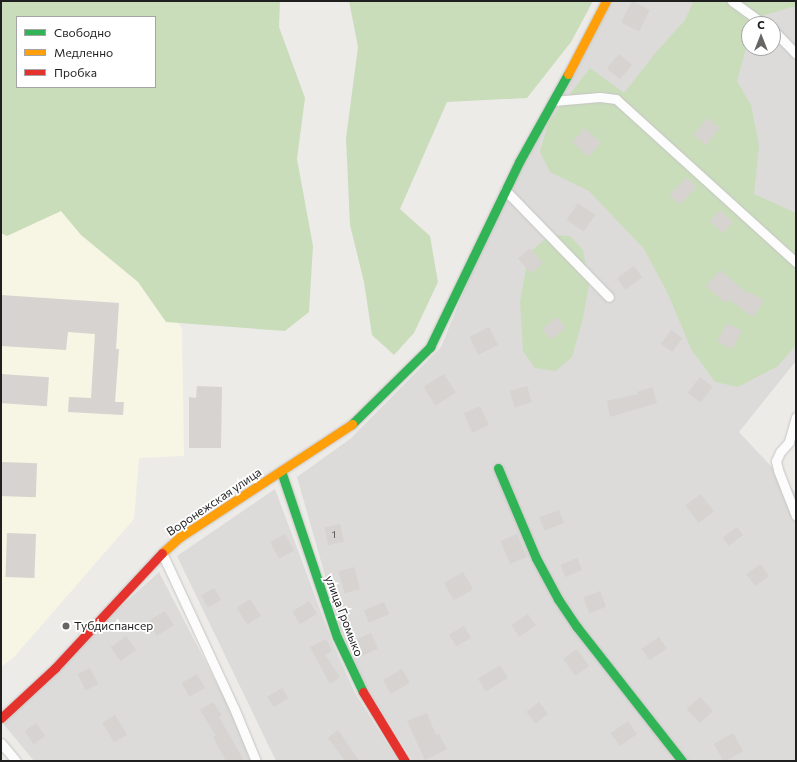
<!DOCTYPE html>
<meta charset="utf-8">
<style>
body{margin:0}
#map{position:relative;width:797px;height:762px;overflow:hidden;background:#edebe8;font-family:Commissioner,sans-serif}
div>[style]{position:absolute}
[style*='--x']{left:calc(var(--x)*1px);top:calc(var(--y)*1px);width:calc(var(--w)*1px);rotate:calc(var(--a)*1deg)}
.residential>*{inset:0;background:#dcdbd9}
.education>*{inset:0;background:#f7f5e3}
.forest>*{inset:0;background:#c9ddbb}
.building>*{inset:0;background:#d6d3d1;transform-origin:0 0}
.roads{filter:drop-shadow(0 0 1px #c6c5c4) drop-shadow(0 0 1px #c6c5c4)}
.street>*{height:9px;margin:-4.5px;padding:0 4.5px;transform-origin:4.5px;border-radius:4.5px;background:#fcfcfc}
.fast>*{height:9px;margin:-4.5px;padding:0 4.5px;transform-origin:4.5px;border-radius:4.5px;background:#30b455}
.slow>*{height:9px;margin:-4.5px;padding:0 4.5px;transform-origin:4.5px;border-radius:4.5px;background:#ff9f0a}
.jam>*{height:9px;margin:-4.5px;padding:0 4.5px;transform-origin:4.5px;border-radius:4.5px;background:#e5322d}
.dots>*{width:11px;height:11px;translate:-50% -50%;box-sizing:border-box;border:2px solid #fff;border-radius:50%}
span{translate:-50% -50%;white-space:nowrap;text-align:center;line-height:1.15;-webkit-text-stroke:3.5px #fff;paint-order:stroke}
.number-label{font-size:10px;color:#4d4c4c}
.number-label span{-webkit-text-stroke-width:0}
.street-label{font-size:12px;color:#1f1f1f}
.poi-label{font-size:12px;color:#1f1f1f}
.left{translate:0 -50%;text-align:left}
.frame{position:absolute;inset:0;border:2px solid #1f1f1f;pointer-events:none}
.legend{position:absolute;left:16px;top:16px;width:140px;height:72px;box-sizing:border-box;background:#fff;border:1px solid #a5a5a5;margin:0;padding:5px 7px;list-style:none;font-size:12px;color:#1f1f1f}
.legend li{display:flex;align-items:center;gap:8px;height:20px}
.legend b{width:20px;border:1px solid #a5a5a5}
.north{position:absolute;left:741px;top:16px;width:40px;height:40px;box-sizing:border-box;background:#fff;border:1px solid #a5a5a5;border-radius:50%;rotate:0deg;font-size:11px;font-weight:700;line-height:16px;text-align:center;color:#1f1f1f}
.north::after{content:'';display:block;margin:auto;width:14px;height:18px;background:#676665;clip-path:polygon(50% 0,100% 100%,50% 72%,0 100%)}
</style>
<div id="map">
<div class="residential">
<i style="clip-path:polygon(evenodd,610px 1px,796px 1px,796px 361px,739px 432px,796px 493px,796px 761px,413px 761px,366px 686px,341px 632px,297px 477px,350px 439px,441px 347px,521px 151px,610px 1px,749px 24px,773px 24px,773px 48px,749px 48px,749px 24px)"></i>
<i style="clip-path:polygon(275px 489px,333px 644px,355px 693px,398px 761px,276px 761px,177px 556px)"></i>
<i style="clip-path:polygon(159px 572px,257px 761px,34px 761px,1px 721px,1px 715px)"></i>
</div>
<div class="education">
<i style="clip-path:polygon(1px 108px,66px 139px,182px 329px,184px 456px,139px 458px,134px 519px,14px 657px,1px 667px)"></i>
</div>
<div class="forest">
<i style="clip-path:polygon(evenodd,1px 1px,280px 1px,279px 27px,305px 98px,297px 159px,313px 246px,309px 312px,285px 331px,166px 322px,138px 282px,81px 235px,61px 211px,7px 236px,1px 233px,1px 1px,17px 17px,155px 17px,155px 87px,17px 87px,17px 17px)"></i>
<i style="clip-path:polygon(349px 1px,593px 1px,571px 42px,527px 98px,447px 102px,400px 209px,430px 236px,438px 282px,414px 333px,394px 355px,372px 335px,364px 282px,350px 225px,346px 138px,358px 47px)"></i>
<i style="clip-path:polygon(692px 1px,796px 1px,796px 8px,792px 7px,762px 16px,758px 24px,749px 24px,749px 38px,737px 81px,751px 105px,759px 145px,754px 194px,796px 213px,796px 345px,778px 366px,738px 387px,715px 382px,691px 349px,668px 294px,644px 249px,589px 191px,550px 172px,540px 152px,548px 123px,590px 68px,624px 93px,657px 51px,685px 20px,693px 2px)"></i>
<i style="clip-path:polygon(550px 235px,570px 236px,583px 250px,589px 285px,583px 318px,572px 357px,556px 371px,535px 368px,523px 351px,520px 301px,529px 253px)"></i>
</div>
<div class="building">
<i style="left:632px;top:1px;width:20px;height:24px;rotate:27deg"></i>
<i style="left:619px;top:54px;width:17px;height:19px;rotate:40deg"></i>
<i style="left:707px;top:118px;width:16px;height:22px;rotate:38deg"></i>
<i style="left:585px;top:128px;width:22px;height:19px;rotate:43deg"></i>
<i style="left:687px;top:177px;width:14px;height:25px;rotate:45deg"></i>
<i style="left:578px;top:203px;width:21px;height:20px;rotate:35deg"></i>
<i style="left:720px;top:210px;width:18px;height:15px;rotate:43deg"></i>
<i style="left:530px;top:248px;width:20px;height:16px;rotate:49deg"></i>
<i style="left:634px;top:266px;width:14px;height:21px;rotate:54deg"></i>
<i style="clip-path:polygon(720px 270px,748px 294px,750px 292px,764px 301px,753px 317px,728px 299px,725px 303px,706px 286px)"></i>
<i style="clip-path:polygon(1px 295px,119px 303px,116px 349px,119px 349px,115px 402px,124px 402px,123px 415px,68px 412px,69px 397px,91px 398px,95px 334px,68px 332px,66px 350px,1px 346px)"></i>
<i style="left:557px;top:317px;width:14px;height:19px;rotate:51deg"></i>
<i style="left:727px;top:323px;width:17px;height:21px;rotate:28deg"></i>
<i style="left:489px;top:327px;width:20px;height:22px;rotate:63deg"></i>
<i style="left:671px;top:330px;width:14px;height:17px;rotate:36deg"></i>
<i style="left:1px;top:374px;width:48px;height:29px;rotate:4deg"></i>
<i style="left:444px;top:374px;width:22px;height:24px;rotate:58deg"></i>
<i style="left:700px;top:377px;width:16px;height:20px;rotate:38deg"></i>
<i style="clip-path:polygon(197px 386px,222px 387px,221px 448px,189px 448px,189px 397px,196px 398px)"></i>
<i style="left:527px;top:386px;width:17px;height:18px;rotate:73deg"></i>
<i style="clip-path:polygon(652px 387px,657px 403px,610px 417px,607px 401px,638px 394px,637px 392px)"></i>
<i style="left:480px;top:406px;width:21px;height:18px;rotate:65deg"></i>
<i style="left:1px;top:462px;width:36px;height:34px;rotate:2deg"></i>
<i style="left:701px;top:494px;width:22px;height:19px;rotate:54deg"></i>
<i style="left:559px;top:510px;width:14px;height:21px;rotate:69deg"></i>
<i style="left:340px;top:524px;width:18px;height:16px;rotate:77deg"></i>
<i style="left:737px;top:527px;width:10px;height:18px;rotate:53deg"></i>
<i style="left:7px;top:533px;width:29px;height:44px;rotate:2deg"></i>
<i style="left:285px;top:534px;width:19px;height:17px;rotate:62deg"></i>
<i style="left:517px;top:534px;width:25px;height:18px;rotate:67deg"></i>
<i style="left:577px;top:558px;width:13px;height:18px;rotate:67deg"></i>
<i style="left:760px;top:564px;width:15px;height:17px;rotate:53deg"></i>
<i style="left:354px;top:567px;width:23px;height:16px;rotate:75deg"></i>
<i style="left:463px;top:572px;width:20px;height:22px;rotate:60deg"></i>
<i style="left:214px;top:588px;width:14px;height:15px;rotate:60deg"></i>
<i style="left:600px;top:591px;width:17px;height:18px;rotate:69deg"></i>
<i style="left:250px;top:599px;width:20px;height:16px;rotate:57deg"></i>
<i style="left:309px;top:601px;width:15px;height:20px;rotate:58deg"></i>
<i style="left:384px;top:602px;width:13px;height:22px;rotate:67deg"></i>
<i style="left:165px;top:611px;width:17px;height:20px;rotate:59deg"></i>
<i style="left:528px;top:614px;width:14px;height:20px;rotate:56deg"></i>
<i style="left:464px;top:626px;width:14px;height:17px;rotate:60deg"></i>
<i style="left:371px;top:633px;width:17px;height:20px;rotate:65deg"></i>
<i style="left:126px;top:636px;width:17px;height:19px;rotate:54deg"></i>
<i style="left:659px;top:637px;width:14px;height:21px;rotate:56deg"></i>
<i style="clip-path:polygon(326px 639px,332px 651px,325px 655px,340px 677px,330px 684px,310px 647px)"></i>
<i style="left:577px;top:649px;width:21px;height:17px;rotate:55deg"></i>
<i style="left:500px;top:665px;width:15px;height:26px;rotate:58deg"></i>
<i style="left:90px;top:668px;width:18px;height:14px;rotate:63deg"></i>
<i style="left:402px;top:669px;width:16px;height:22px;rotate:60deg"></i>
<i style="left:197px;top:674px;width:16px;height:18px;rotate:60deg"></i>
<i style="left:282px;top:688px;width:12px;height:17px;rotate:59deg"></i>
<i style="left:700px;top:697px;width:19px;height:18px;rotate:47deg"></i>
<i style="clip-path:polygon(213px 702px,222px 715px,219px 717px,244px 761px,226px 761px,213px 737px,216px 736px,200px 710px)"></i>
<i style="left:539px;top:702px;width:15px;height:16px;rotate:53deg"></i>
<i style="clip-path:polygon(427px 713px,436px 735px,439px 734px,447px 749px,425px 760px,407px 721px)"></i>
<i style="left:115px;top:715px;width:23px;height:15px;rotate:59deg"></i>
<i style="left:628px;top:721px;width:16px;height:21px;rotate:55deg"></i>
<i style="left:36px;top:723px;width:16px;height:14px;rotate:55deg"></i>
<i style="clip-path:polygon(338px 730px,349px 746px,359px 761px,345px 761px,328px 738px)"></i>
<i style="left:733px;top:733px;width:21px;height:22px;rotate:61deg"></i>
</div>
<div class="roads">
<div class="street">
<i style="--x:732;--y:1;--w:39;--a:36"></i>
<i style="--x:773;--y:30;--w:33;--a:46"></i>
<i style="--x:553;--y:101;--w:47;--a:-4.9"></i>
<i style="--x:600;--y:97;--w:16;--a:7"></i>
<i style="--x:616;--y:99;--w:243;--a:42.2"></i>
<i style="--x:505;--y:190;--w:149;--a:45.8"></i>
<i style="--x:796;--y:417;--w:26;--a:106"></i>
<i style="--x:789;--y:442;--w:13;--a:132"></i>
<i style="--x:780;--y:452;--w:10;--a:114"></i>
<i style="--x:776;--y:461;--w:9;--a:77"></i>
<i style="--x:778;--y:470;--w:49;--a:68.6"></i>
<i style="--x:162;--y:553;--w:171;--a:65.1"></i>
<i style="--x:234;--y:708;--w:57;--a:67.5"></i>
<i style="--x:1;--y:743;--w:23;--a:50"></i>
</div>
<div class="fast">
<i style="--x:352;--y:424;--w:110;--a:-44.6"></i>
<i style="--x:430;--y:347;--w:205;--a:-64.3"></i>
<i style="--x:519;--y:162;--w:101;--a:-60.9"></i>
<i style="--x:498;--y:468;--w:98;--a:67.1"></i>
<i style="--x:536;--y:558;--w:47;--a:61.8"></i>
<i style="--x:558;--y:599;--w:34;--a:56"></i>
<i style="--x:577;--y:627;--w:170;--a:51.9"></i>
<i style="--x:281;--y:471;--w:175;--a:71.4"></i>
<i style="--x:337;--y:637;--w:61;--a:64.7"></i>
</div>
<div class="slow">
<i style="--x:568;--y:74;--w:82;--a:-62.5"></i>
<i style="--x:162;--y:553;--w:24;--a:-42"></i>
<i style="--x:180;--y:537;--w:206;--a:-33.3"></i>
</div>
<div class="jam">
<i style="--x:363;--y:692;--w:81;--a:58.7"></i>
<i style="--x:1;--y:718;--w:74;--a:-42.8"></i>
<i style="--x:55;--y:668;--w:157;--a:-47.1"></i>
</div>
</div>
<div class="dots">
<i style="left:66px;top:626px;background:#676665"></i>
</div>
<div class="number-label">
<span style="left:334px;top:535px">1</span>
</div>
<div class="street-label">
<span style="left:214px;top:502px;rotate:-34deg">Воронежская улица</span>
<span style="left:344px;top:616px;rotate:69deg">улица Громыко</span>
</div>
<div class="poi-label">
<span class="left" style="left:74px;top:626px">Тубдиспансер</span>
</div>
<div class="frame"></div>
<ul class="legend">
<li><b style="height:5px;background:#30b455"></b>Свободно</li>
<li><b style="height:5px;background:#ff9f0a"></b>Медленно</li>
<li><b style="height:5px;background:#e5322d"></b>Пробка</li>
</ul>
<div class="north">С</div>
</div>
